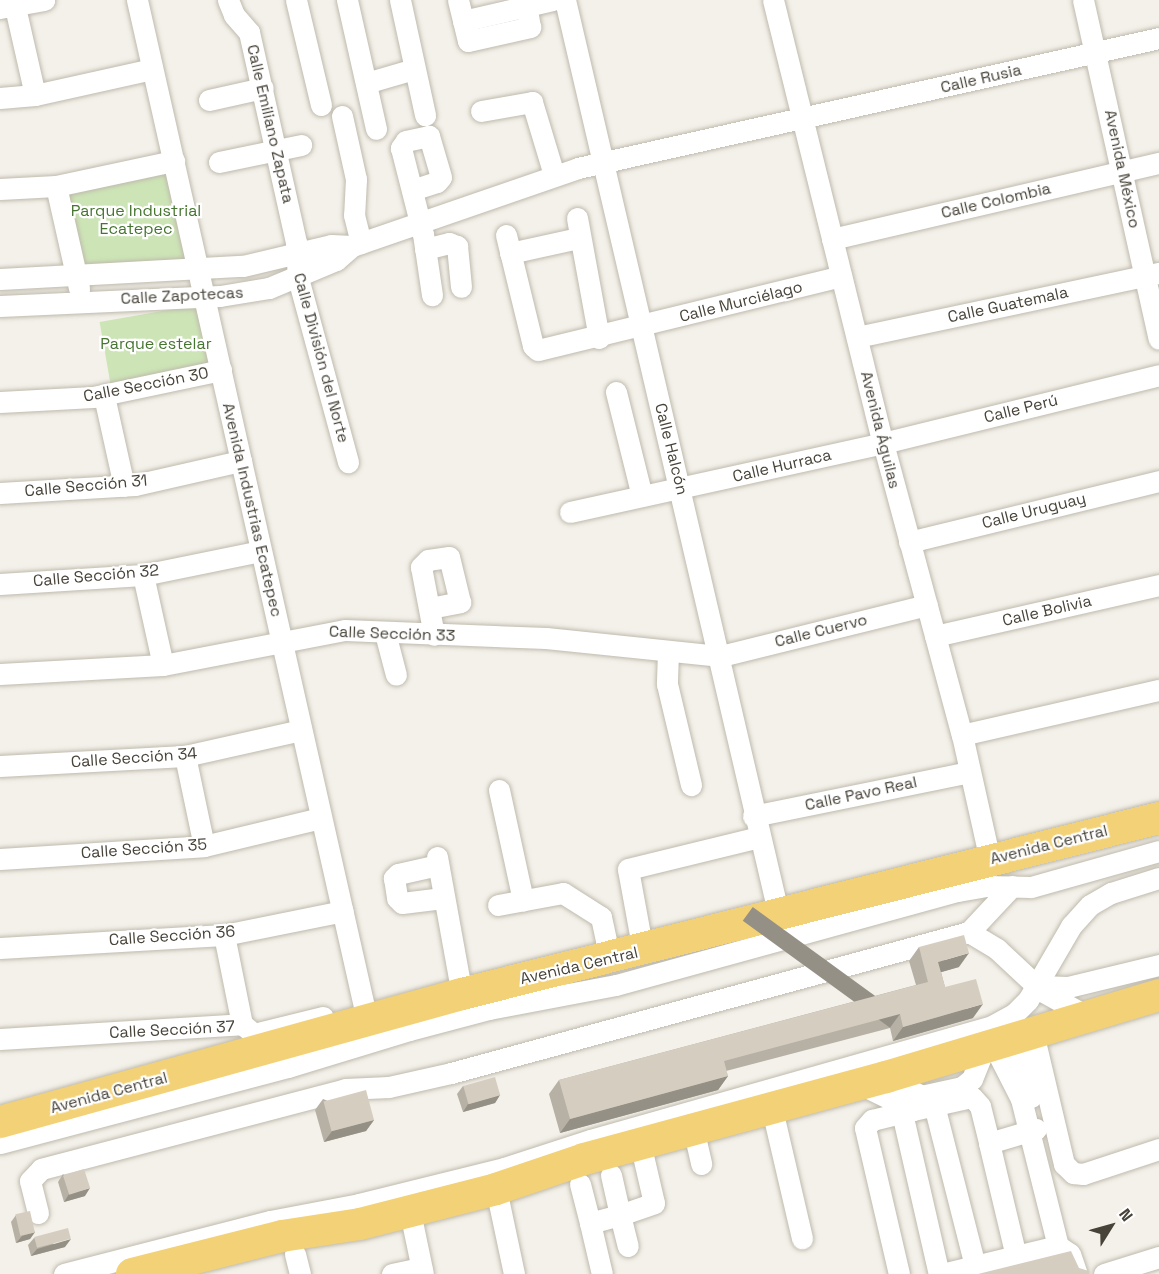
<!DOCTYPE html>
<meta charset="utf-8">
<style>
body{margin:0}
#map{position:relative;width:1159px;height:1274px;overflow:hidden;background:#f4f1ea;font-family:"Space Grotesk",sans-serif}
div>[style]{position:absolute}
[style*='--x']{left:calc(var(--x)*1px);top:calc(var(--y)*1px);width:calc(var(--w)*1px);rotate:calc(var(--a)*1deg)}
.green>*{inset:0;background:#cde5b6;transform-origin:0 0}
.roads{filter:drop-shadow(0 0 2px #bfbaad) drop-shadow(0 0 2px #bfbaad)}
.minor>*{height:21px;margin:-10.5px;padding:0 10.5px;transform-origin:10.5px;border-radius:10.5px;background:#fff}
.highway>*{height:32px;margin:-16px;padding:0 16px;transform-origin:16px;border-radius:16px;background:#f3d176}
.wall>*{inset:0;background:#b7b1a5}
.shaded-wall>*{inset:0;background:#959086;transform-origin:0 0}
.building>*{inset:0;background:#d5cec0;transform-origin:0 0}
span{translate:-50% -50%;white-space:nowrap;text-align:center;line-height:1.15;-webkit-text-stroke:4.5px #fff;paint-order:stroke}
.street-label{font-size:16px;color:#474339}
.park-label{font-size:16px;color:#467530}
.north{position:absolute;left:1081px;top:1196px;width:60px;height:60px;-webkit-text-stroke:4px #fff;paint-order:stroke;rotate:53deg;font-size:16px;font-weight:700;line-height:24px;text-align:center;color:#474339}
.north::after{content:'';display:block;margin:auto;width:21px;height:27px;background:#474339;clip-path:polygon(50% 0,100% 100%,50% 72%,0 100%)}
</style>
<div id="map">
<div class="green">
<i style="clip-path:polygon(171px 168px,191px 260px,82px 268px,55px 189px)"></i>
<i style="left:202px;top:304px;width:65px;height:104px;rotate:80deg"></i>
</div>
<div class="roads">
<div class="minor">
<i style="--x:137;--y:0;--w:1046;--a:77.29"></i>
<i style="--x:228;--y:0;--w:16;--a:68"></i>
<i style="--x:234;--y:15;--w:23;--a:49"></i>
<i style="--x:249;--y:32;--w:215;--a:77.4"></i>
<i style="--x:296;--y:242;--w:36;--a:87"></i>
<i style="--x:298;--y:278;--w:191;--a:74.8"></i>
<i style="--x:296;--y:0;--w:108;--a:76.6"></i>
<i style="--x:347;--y:0;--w:132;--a:77.3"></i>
<i style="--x:400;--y:0;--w:118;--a:77.7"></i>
<i style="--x:458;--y:0;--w:42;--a:76.3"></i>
<i style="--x:468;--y:41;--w:64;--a:-12.7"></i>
<i style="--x:530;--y:27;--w:27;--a:-100"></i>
<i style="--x:565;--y:0;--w:923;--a:76.85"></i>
<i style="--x:773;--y:0;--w:456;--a:76.1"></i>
<i style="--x:883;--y:443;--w:302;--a:74.9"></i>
<i style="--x:962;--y:735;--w:128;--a:77.4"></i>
<i style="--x:1083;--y:0;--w:347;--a:77.4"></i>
<i style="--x:15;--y:7;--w:90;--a:77.2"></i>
<i style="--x:0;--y:8;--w:45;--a:-10.3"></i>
<i style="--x:463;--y:21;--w:92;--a:-13.1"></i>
<i style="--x:366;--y:83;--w:50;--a:-16.3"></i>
<i style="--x:0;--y:98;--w:35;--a:-5"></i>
<i style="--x:35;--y:95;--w:120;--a:-12.5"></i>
<i style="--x:209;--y:100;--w:55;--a:-12.5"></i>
<i style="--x:481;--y:111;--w:52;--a:-10"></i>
<i style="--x:532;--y:102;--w:76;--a:73.2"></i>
<i style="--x:342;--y:116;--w:65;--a:77.5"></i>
<i style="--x:356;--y:179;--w:36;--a:93"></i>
<i style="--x:354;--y:215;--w:29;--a:76"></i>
<i style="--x:219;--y:162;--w:84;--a:-11.7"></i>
<i style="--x:56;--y:186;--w:105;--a:77.3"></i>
<i style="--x:0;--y:189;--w:56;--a:-3.1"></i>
<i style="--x:56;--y:186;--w:121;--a:-12"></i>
<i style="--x:412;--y:190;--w:26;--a:-18"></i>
<i style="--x:437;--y:182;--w:6;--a:-51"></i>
<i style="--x:441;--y:177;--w:43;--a:-106.3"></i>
<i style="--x:429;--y:136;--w:24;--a:168"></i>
<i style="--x:406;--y:141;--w:9;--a:126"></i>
<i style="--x:401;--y:148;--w:89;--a:75.7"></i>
<i style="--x:423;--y:234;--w:62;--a:81.6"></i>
<i style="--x:577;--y:218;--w:122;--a:79.6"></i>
<i style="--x:506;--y:235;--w:114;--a:76.3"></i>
<i style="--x:533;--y:346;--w:6;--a:39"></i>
<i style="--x:538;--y:350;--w:312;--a:-13.7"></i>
<i style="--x:832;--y:239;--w:336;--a:-13.1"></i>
<i style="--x:425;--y:249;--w:25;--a:-14"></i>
<i style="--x:449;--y:243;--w:9;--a:21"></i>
<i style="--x:457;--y:246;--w:41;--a:84.4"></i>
<i style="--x:510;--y:253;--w:70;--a:-12.4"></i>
<i style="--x:0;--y:279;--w:243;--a:-3.1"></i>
<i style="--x:243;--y:266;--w:90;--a:-13.4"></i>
<i style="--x:331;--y:245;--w:21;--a:3"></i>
<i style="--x:0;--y:306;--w:220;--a:-2.6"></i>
<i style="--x:220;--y:296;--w:50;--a:-9.3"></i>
<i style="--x:269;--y:288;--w:73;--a:-22.7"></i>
<i style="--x:336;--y:260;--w:21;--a:-41"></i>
<i style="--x:352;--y:246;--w:239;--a:-19"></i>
<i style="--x:578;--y:168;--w:595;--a:-12.61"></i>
<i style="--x:857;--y:337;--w:309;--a:-12"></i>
<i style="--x:616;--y:392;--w:107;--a:76"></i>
<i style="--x:104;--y:396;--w:92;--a:77.5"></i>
<i style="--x:0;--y:402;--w:93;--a:-3.1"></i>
<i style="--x:93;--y:397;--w:131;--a:-11.9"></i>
<i style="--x:0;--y:493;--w:135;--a:-3.4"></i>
<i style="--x:135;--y:485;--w:109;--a:-12.8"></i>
<i style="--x:570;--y:512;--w:321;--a:-12.4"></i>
<i style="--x:883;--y:443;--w:284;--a:-13.8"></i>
<i style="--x:909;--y:542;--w:257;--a:-13.7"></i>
<i style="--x:143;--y:575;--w:92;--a:77.5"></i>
<i style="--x:0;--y:584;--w:143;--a:-3.6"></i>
<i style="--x:143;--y:575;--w:120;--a:-11.5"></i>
<i style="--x:430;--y:608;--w:31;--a:-11"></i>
<i style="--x:460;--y:602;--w:46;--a:-103.7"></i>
<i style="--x:449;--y:557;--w:21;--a:172"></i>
<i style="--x:428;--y:560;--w:10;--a:135"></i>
<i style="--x:421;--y:567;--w:69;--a:79.2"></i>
<i style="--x:385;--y:633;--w:43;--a:75.3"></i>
<i style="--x:935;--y:636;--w:230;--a:-12.8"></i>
<i style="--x:668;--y:652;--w:32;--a:92"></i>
<i style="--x:667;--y:684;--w:104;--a:76.6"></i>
<i style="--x:0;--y:674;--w:163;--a:-3.2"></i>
<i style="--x:163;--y:665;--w:185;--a:-10.9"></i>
<i style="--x:345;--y:630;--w:201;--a:2.3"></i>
<i style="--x:546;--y:638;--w:176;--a:5.9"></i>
<i style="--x:721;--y:656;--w:212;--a:-13.9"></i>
<i style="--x:962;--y:735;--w:202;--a:-12.9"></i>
<i style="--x:185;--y:756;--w:92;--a:78.1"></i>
<i style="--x:0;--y:766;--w:185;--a:-3.1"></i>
<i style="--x:185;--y:756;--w:119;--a:-12.6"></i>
<i style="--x:499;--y:790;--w:113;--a:77.7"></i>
<i style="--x:753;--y:816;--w:221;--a:-11.5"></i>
<i style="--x:437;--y:857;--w:139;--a:79.7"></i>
<i style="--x:0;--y:859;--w:204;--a:-3.6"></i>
<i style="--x:204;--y:846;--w:120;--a:-13.5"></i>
<i style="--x:438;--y:865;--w:41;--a:167.3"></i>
<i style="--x:398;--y:874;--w:6;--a:135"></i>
<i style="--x:394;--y:878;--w:20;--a:81"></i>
<i style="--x:397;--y:898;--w:7;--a:45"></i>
<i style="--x:402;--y:903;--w:41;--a:-7"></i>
<i style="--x:1012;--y:886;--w:63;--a:133.1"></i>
<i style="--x:969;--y:932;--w:33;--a:31"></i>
<i style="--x:997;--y:949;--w:62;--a:43"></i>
<i style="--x:1042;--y:991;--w:49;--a:29.2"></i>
<i style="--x:498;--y:905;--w:66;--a:-10.5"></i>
<i style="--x:563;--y:893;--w:45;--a:32.3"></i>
<i style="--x:601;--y:917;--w:43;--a:77.9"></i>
<i style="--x:224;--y:935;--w:91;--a:78.6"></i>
<i style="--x:0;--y:948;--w:224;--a:-3.3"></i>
<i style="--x:224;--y:935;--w:121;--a:-11.4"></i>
<i style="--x:643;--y:951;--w:83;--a:-100.4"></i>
<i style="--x:628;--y:869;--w:135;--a:-13.7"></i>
<i style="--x:1038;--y:986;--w:30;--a:2"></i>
<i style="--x:1068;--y:987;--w:94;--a:-13.6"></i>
<i style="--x:1033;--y:1033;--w:135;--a:76.7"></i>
<i style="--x:1064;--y:1164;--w:13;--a:45"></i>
<i style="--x:1016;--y:1038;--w:61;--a:75.7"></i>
<i style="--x:0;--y:1039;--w:242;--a:-3.5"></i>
<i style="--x:242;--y:1024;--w:16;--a:40"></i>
<i style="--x:254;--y:1034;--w:71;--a:-13.8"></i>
<i style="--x:994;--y:1046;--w:59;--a:63"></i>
<i style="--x:1021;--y:1099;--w:152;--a:75.9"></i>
<i style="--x:1058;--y:1246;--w:14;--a:34"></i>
<i style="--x:1070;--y:1254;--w:21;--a:71"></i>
<i style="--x:886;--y:1077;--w:40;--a:28"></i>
<i style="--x:921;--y:1096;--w:42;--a:-12.4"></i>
<i style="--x:962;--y:1087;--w:13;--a:-39"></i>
<i style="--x:972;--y:1079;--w:32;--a:-68"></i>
<i style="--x:860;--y:1084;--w:59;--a:26.1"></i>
<i style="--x:913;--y:1110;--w:60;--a:-12.4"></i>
<i style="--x:972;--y:1097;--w:12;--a:48"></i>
<i style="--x:980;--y:1106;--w:38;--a:76"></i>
<i style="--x:989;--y:1143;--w:49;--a:-16.6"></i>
<i style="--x:771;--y:1105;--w:137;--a:76.9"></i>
<i style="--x:934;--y:1105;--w:166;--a:75.7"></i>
<i style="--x:902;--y:1113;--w:165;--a:77.1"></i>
<i style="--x:693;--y:1128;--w:37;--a:77"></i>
<i style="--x:0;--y:1143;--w:298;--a:-14.8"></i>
<i style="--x:288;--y:1067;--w:127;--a:-17"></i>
<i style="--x:409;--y:1030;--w:83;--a:-14.7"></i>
<i style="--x:489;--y:1009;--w:129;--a:-10.7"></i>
<i style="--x:616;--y:985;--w:355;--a:-15.4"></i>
<i style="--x:958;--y:891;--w:29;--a:-10"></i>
<i style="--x:987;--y:886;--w:44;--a:1.3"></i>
<i style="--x:1031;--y:887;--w:133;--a:-15.7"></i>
<i style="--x:989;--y:1143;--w:116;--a:76.6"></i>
<i style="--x:1073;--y:1173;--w:10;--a:6"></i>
<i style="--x:1083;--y:1174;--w:80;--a:-18.2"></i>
<i style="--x:611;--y:1175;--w:41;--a:77.3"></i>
<i style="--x:620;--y:1215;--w:36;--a:-19"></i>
<i style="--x:654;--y:1203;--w:62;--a:-103.1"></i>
<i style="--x:580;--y:1184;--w:40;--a:75.6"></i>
<i style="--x:590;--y:1223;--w:31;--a:-15"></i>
<i style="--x:620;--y:1215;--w:32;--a:76"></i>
<i style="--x:496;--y:1189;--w:87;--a:78"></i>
<i style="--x:410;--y:1212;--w:63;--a:78.2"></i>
<i style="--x:38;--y:1213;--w:33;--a:-104"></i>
<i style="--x:30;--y:1181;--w:16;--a:-47"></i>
<i style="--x:41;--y:1169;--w:314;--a:-14.7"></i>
<i style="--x:345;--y:1089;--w:44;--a:-2.6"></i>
<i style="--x:389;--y:1087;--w:64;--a:-12.7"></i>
<i style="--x:451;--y:1073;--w:537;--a:-15.23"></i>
<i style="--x:590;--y:1223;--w:52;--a:76.8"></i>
<i style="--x:295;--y:1254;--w:21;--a:76"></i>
<i style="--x:64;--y:1274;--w:213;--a:-14.4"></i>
<i style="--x:270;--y:1221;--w:91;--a:-10.8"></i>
<i style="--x:359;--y:1204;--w:149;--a:-13.9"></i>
<i style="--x:504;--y:1168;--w:90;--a:-18"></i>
<i style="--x:590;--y:1140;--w:418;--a:-15.8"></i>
<i style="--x:992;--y:1026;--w:26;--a:-29"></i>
<i style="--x:1015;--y:1013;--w:18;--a:-45"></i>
<i style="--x:1028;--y:1000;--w:86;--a:-59.8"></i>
<i style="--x:1071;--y:926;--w:28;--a:-48"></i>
<i style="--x:1090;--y:905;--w:24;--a:-30"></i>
<i style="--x:1111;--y:893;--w:50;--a:-17.4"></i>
<i style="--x:392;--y:1274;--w:30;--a:-12"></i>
<i style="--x:899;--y:1274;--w:150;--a:-103.1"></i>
<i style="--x:865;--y:1128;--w:11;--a:-49"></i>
<i style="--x:872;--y:1120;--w:42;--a:-13.7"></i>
<i style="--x:942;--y:1274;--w:119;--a:-13.6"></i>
<i style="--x:1104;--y:1274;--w:58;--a:-17.2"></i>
</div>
<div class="highway">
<i style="--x:0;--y:1122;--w:479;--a:-15.5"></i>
<i style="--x:462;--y:994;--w:719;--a:-14.17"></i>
<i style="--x:132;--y:1274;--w:155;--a:-14.2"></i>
<i style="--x:282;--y:1236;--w:79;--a:-8.7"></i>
<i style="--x:360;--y:1224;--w:140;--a:-14.4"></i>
<i style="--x:496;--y:1189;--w:93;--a:-18.8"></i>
<i style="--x:584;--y:1159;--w:313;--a:-15.2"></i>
<i style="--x:886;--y:1077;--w:285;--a:-16.7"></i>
</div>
</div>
<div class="wall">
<i style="clip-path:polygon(919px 947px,959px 967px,941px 972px,945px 987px,973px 1018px,893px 1041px,890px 1028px,726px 1071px,728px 1076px,718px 1090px,560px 1133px,549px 1094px,559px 1080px,916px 985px,909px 961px)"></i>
<i style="clip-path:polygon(463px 1086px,500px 1095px,495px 1103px,463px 1112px,457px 1094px)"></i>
<i style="clip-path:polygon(323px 1099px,374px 1120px,366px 1131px,324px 1142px,315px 1110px)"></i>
<i style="clip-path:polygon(63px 1174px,85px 1196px,64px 1202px,58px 1182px)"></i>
<i style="clip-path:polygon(16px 1215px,35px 1232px,30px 1239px,16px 1243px,11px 1222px)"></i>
<i style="clip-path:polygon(34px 1238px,65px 1247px,31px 1256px,28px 1245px)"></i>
</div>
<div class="shaded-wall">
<i style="clip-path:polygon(969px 953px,959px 967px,928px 976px,938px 962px)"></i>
<i style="clip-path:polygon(983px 1004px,973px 1018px,893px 1041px,903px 1027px)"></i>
<i style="left:900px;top:1014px;width:17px;height:182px;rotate:126deg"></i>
<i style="clip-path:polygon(728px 1076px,718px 1090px,560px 1133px,570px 1119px)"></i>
<i style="clip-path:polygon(500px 1095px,495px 1103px,463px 1112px,468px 1104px)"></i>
<i style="clip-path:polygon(374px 1120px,366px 1131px,324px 1142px,332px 1131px)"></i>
<i style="clip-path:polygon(90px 1188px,85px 1196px,64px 1202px,69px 1194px)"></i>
<i style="clip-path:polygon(35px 1232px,30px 1239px,16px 1243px,22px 1236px)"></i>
<i style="clip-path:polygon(71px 1239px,65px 1247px,31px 1256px,37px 1249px)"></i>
</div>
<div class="building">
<i style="clip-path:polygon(964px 935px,969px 953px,938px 962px,945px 987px,976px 979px,983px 1004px,903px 1027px,900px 1014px,724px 1061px,728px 1076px,570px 1119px,559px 1080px,928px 982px,919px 947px)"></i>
<i style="left:495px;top:1077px;width:19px;height:33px;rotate:74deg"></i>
<i style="left:366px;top:1090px;width:31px;height:44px;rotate:75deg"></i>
<i style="left:84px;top:1169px;width:20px;height:22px;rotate:72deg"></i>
<i style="left:30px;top:1211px;width:22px;height:15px;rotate:77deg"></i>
<i style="left:68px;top:1228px;width:11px;height:35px;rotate:75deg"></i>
<i style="clip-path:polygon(1071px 1251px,1079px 1268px,1089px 1271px,1089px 1274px,978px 1274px)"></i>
</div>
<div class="street-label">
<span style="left:981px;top:79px;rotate:-13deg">Calle Rusia</span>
<span style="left:270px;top:124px;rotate:77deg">Calle Emiliano Zapata</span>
<span style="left:1122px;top:169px;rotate:78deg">Avenida México</span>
<span style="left:996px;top:201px;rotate:-13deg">Calle Colombia</span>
<span style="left:182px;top:296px;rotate:-3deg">Calle Zapotecas</span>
<span style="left:741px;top:302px;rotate:-14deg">Calle Murciélago</span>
<span style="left:1008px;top:305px;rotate:-12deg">Calle Guatemala</span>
<span style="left:321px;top:358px;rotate:75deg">Calle División del Norte</span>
<span style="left:146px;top:385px;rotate:-11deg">Calle Sección 30</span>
<span style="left:1021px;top:409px;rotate:-14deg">Calle Perú</span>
<span style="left:880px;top:430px;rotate:76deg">Avenida Águilas</span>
<span style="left:671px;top:449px;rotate:76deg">Calle Halcón</span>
<span style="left:782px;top:466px;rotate:-13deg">Calle Hurraca</span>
<span style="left:86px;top:486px;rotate:-5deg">Calle Sección 31</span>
<span style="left:252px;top:510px;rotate:77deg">Avenida Industrias Ecatepec</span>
<span style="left:1034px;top:511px;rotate:-14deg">Calle Uruguay</span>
<span style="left:96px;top:576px;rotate:-5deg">Calle Sección 32</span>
<span style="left:1047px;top:611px;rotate:-13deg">Calle Bolivia</span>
<span style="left:821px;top:631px;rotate:-14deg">Calle Cuervo</span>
<span style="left:392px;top:634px;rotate:2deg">Calle Sección 33</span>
<span style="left:134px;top:758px;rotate:-4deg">Calle Sección 34</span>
<span style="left:861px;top:794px;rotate:-12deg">Calle Pavo Real</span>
<span style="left:1049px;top:845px;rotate:-14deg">Avenida Central</span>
<span style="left:144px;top:849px;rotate:-4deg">Calle Sección 35</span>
<span style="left:172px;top:936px;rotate:-4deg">Calle Sección 36</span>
<span style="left:579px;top:966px;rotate:-13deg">Avenida Central</span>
<span style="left:172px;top:1030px;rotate:-3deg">Calle Sección 37</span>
<span style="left:109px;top:1093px;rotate:-15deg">Avenida Central</span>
</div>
<div class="park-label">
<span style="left:136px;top:220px">Parque Industrial<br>Ecatepec</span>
<span style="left:156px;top:344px">Parque estelar</span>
</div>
<div class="north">N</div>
</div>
